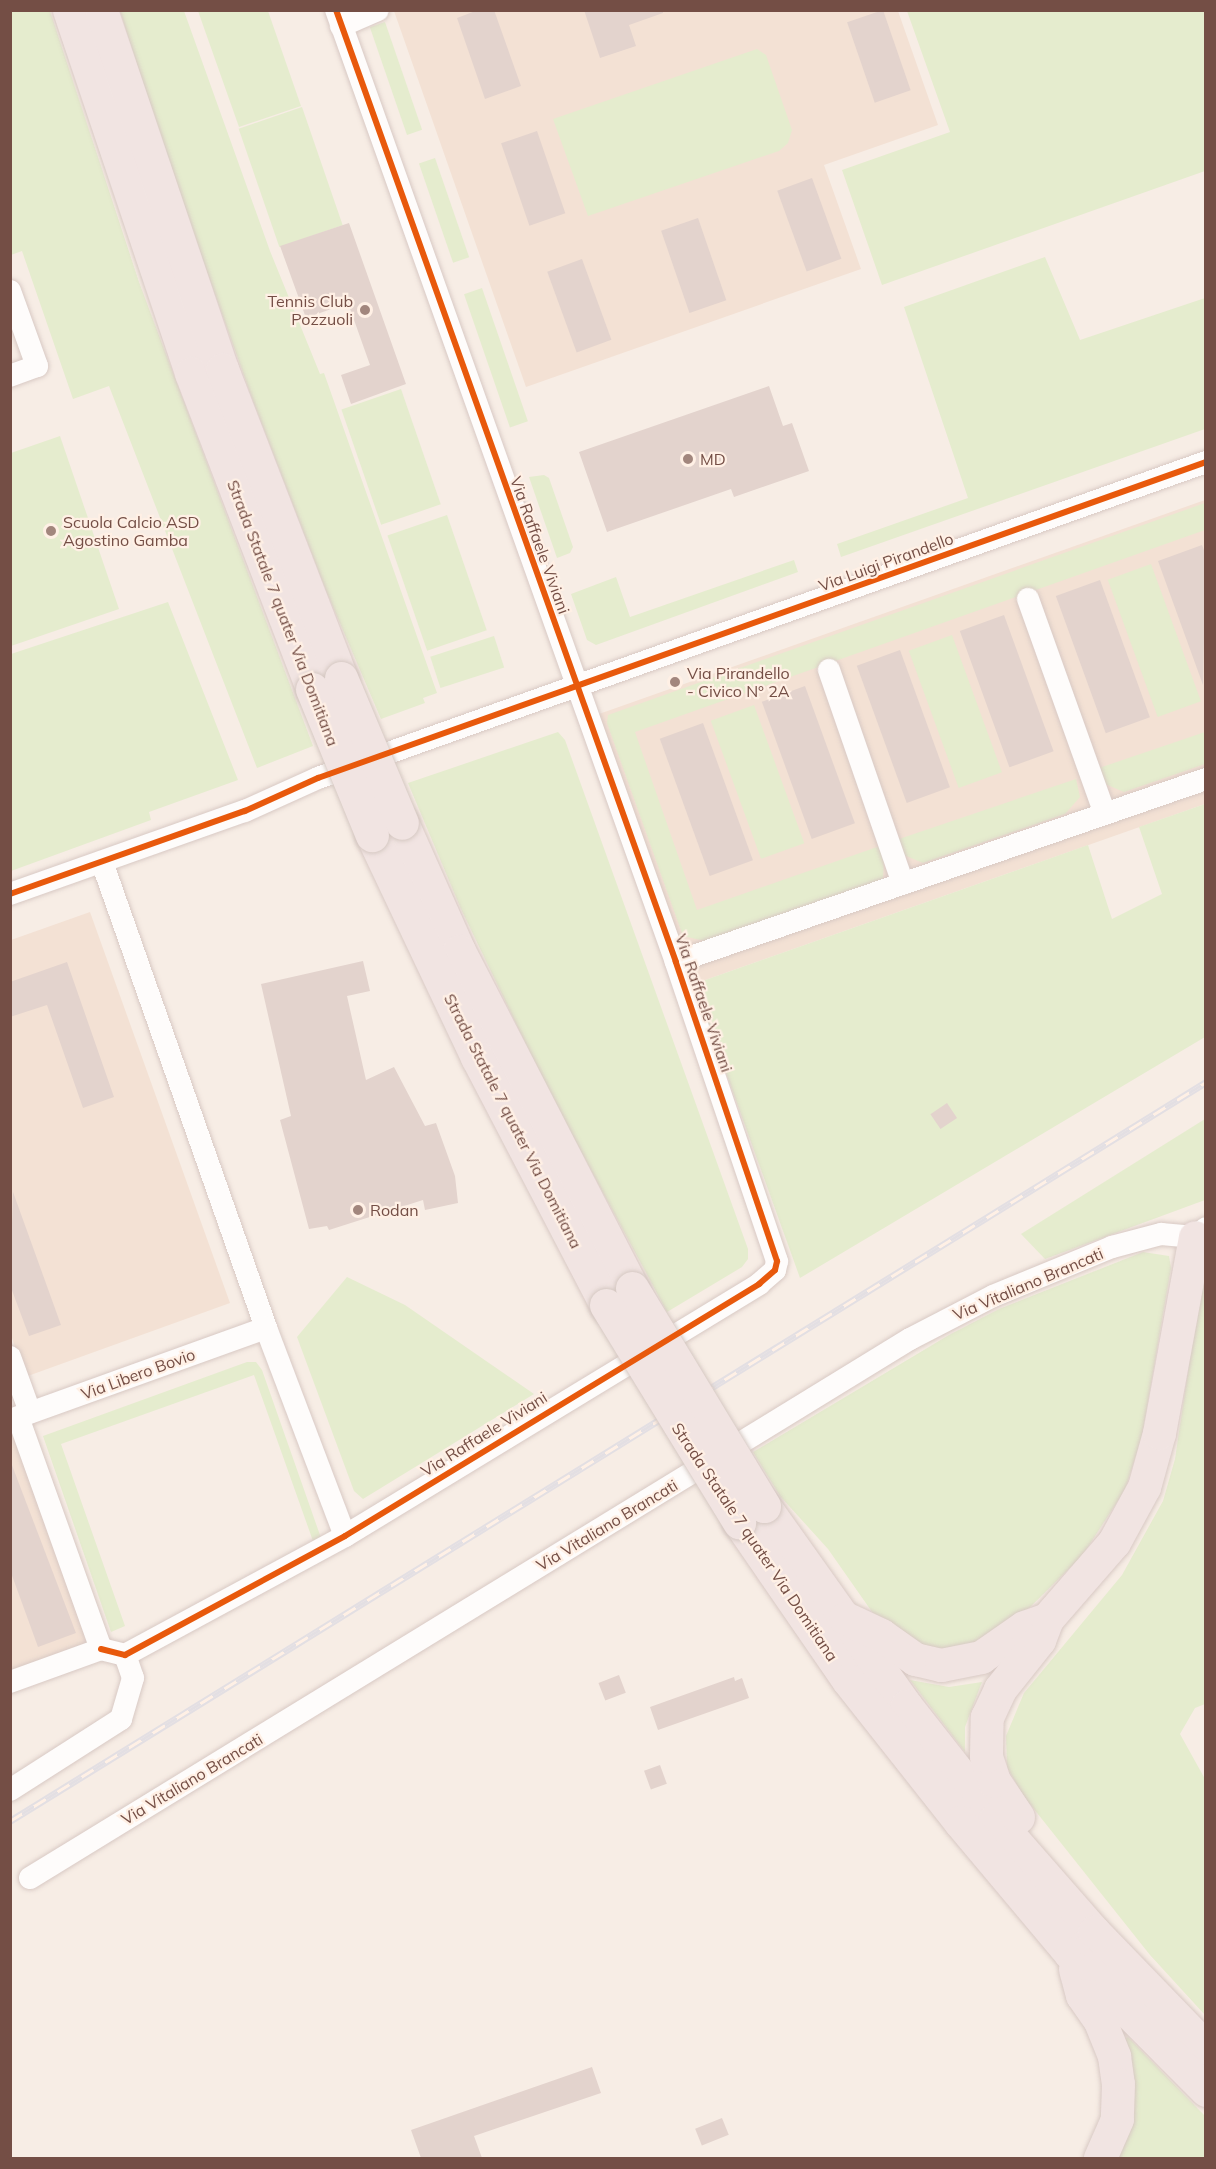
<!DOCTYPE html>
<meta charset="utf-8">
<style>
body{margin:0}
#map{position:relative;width:1216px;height:2169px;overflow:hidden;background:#f7ede5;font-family:Mulish,sans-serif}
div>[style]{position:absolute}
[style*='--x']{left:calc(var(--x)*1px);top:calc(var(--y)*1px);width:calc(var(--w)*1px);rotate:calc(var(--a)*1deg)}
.residential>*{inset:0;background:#f3e1d4}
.green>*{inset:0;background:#e5ecce;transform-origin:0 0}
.building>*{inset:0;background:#e3d3cd;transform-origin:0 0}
.roads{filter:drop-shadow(0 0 2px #d8c9c4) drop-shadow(0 0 2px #d8c9c4)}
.minor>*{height:22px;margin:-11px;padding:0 11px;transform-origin:11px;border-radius:11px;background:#fefcfb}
.highway>*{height:33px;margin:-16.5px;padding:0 16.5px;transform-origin:16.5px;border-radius:16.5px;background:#f1e4e2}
.rail>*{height:7px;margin-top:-3.5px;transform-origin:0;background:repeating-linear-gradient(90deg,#fff0e5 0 14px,#e3dfe3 0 28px);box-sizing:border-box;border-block:2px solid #e3dfe3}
.bridges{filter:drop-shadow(0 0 2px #d5c8c2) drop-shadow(0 0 2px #d5c8c2)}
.highway-bridge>*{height:33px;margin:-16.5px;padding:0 16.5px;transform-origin:16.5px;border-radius:16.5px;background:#f1e4e2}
.cycleway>*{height:6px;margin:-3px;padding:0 3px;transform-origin:3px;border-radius:3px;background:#e8590c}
.dots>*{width:16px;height:16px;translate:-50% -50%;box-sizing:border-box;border:3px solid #fff0e5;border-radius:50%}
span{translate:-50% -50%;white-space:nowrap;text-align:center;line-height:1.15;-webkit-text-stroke:4.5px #fff0e5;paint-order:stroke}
.poi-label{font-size:16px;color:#744e45}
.right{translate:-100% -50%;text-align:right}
.left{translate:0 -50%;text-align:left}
.street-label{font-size:16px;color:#744e45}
.frame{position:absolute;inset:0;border:12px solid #744e45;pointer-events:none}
</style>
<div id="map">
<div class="residential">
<i style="clip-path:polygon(394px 11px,898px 11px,938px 125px,824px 165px,861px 269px,526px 387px)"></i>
<i style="clip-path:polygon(1205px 500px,1205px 804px,694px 984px,599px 714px)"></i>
<i style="clip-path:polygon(90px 912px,230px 1303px,25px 1377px,11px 1335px,11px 940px)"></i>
<i style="clip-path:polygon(28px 1428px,106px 1654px,11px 1688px,11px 1435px)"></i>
</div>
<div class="green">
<i style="clip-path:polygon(11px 10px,50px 11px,139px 282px,313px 746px,257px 768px,109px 386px,73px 399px,22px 251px,11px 255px)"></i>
<i style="clip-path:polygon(120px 11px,184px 11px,270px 251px,320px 374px,324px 373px,437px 693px,423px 698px,425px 703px,381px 719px,327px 593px,252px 398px,170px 168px)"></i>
<i style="clip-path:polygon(198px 11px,268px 11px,301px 106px,239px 127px)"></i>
<i style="clip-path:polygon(907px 11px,1205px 11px,1205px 171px,882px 285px,842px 170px,950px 132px)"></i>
<i style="left:385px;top:22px;width:114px;height:16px;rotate:71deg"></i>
<i style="clip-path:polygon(757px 49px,766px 55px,792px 130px,788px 143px,779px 151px,588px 216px,553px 119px)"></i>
<i style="left:302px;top:107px;width:125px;height:67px;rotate:71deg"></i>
<i style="left:435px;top:158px;width:105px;height:17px;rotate:71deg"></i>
<i style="clip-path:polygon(1045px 257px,1080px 340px,1205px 298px,1205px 429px,841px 557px,837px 544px,968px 498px,904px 307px)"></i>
<i style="left:482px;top:288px;width:141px;height:19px;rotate:71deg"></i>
<i style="left:401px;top:389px;width:122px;height:63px;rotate:71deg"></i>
<i style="clip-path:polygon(60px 436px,119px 609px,11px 646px,11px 453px)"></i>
<i style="clip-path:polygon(544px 475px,549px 478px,573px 547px,570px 553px,557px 558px,529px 477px)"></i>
<i style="clip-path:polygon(1205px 503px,1205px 530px,635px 732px,697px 910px,880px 846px,884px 861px,883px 879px,705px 941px,683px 936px,607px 723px,608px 715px)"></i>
<i style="left:447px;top:515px;width:122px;height:63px;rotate:71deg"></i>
<i style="clip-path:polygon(794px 560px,798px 572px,596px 645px,587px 640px,571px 594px,616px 577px,630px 617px)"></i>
<i style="left:1151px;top:564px;width:146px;height:46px;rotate:70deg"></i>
<i style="clip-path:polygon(168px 602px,238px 780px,149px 812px,151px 820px,11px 871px,11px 654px)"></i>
<i style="left:952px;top:635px;width:146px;height:46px;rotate:70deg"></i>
<i style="left:494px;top:636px;width:33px;height:67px;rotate:72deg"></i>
<i style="left:754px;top:705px;width:147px;height:46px;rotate:70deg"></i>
<i style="clip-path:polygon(558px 732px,565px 740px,748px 1249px,748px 1259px,742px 1267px,667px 1312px,547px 1088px,461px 909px,408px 783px)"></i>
<i style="clip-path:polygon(1205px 732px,1205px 764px,1124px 792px,1105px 784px,1099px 768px)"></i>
<i style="clip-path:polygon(1076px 779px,1080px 797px,1065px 814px,923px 863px,904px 855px,899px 839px)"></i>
<i style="clip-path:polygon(1205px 804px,1205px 1037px,800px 1278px,694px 984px,1088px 845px,1112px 919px,1162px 894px,1139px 827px)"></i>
<i style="clip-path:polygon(1205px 1119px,1205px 1200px,1045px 1259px,1021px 1234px)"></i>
<i style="clip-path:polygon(1143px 1252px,1169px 1256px,1171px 1268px,1142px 1436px,1125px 1490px,1082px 1556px,1021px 1616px,988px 1643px,929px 1652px,877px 1619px,828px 1549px,780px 1496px,753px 1452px,949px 1335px,999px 1309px)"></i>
<i style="clip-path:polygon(1205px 1257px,1205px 1704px,1195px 1708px,1180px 1734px,1205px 1779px,1205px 2015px,1150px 1955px,1022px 1794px,1007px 1767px,1006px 1736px,1024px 1693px,1122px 1575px,1163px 1501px,1175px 1459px)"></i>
<i style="clip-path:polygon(347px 1277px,405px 1305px,534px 1394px,363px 1499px,354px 1491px,297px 1337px)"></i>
<i style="clip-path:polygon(247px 1362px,256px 1362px,262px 1370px,321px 1538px,313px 1541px,254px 1375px,61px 1444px,125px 1626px,111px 1632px,43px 1436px)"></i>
<i style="clip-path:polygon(910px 1680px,949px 1687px,982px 1682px,965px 1727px,965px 1752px)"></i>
<i style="clip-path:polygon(1128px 2037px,1205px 2116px,1205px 2158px,1113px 2158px,1123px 2039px)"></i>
</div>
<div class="building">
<i style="clip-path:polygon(478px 10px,494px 10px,521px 86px,485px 99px,457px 18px)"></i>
<i style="clip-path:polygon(584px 10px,663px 10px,663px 13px,629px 25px,636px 46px,600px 58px)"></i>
<i style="left:883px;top:10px;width:85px;height:38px;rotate:71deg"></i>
<i style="left:537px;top:131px;width:87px;height:38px;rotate:71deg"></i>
<i style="left:812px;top:178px;width:86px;height:37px;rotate:70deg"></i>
<i style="left:698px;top:218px;width:87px;height:39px;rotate:71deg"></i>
<i style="clip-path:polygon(349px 223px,406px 384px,351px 404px,341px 375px,370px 365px,348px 303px,306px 318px,280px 246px)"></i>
<i style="left:582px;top:259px;width:86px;height:37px;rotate:70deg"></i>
<i style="clip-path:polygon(769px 386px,783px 426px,792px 423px,809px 471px,734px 497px,731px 489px,607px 532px,579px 452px)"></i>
<i style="clip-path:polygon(1202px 545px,1206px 555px,1203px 685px,1158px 561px)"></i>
<i style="left:1100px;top:580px;width:146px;height:47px;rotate:70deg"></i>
<i style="left:1004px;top:615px;width:145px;height:47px;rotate:70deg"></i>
<i style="left:900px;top:650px;width:146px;height:46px;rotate:70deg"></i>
<i style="left:805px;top:686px;width:146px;height:46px;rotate:70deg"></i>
<i style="left:703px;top:723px;width:146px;height:46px;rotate:70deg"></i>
<i style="clip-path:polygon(363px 961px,370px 991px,347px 996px,366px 1080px,394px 1067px,425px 1126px,436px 1123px,455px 1176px,458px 1203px,425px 1210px,423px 1200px,329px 1230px,327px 1226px,309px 1229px,280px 1120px,291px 1116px,261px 984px)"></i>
<i style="clip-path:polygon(67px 962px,114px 1097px,83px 1108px,47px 1005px,10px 1017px,10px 982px)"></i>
<i style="left:947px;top:1103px;width:18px;height:20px;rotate:56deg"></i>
<i style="clip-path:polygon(13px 1192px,61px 1325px,29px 1336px,10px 1285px)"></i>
<i style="clip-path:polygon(10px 1460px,76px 1633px,38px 1647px,10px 1570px)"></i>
<i style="left:619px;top:1675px;width:19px;height:22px;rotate:69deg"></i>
<i style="clip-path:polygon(734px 1677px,735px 1681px,742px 1678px,749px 1698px,658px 1730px,650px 1707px)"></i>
<i style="left:660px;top:1765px;width:20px;height:17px;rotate:70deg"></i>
<i style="clip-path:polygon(592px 2067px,601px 2093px,474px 2136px,482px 2158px,421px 2158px,411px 2130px)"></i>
<i style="left:722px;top:2118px;width:18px;height:29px;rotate:68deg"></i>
</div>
<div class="roads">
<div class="minor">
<i style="--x:341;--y:26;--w:40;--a:-23.4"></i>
<i style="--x:10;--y:291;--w:80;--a:70.2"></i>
<i style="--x:37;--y:366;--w:29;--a:160"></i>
<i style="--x:1028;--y:599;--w:228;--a:70.3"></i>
<i style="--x:829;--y:670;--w:226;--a:70.9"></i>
<i style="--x:102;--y:862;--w:494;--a:70.6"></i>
<i style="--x:266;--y:1328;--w:222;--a:69.2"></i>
<i style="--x:10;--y:894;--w:249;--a:-19.5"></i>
<i style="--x:245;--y:811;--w:80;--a:-24.3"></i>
<i style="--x:318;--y:778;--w:943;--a:-19.59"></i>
<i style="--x:676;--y:962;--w:561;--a:-19.05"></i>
<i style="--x:10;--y:1357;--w:59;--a:70"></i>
<i style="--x:10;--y:1420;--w:272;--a:-19.8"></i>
<i style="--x:101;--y:1649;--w:25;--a:14"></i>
<i style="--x:125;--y:1655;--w:250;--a:-28.4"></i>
<i style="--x:345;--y:1536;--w:485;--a:-31.3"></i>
<i style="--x:759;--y:1284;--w:21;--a:-41"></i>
<i style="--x:775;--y:1270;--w:9;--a:-77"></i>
<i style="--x:777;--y:1261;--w:316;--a:-108.7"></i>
<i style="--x:676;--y:962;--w:1011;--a:-109.65"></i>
<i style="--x:10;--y:1682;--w:97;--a:-19.9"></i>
<i style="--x:101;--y:1649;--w:246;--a:-109.7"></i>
<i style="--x:10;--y:1790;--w:132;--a:-32.6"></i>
<i style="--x:121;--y:1719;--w:43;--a:-73.7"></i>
<i style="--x:133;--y:1678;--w:24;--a:-109"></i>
<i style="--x:30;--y:1878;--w:1032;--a:-31.49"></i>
<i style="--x:910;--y:1339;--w:93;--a:-27.4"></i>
<i style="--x:993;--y:1296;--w:129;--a:-22.4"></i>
<i style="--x:1112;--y:1247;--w:51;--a:-14.9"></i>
<i style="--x:1161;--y:1234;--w:34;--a:5"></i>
<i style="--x:1195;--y:1237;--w:14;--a:-39"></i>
</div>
<div class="highway">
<i style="--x:69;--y:10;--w:383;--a:71.4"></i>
<i style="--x:191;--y:373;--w:338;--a:69"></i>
<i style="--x:101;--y:10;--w:379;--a:71.4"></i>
<i style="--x:222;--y:369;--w:331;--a:68.9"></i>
<i style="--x:402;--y:823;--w:140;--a:66"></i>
<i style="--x:459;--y:951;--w:379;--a:62.8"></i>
<i style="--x:372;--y:835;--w:246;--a:64.7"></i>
<i style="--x:477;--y:1057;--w:280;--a:62.5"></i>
<i style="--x:764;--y:1506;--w:245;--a:54.6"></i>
<i style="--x:906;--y:1706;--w:144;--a:51.8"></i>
<i style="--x:995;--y:1819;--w:150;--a:48.8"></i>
<i style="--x:1094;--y:1932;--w:161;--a:46"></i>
<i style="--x:739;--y:1522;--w:192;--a:55.4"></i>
<i style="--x:848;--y:1680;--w:181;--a:51.7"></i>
<i style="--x:960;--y:1822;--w:171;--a:50"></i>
<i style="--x:1070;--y:1953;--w:193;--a:45.2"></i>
<i style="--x:845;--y:1618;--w:40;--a:25"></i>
<i style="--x:881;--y:1635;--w:42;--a:35.2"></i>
<i style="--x:915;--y:1659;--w:27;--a:13"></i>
<i style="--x:941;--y:1665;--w:41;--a:-11.3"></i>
<i style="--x:981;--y:1657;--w:52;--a:-34.9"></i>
<i style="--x:1024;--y:1627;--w:24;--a:-19"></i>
<i style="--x:1018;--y:1817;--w:43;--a:-123.7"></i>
<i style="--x:994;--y:1781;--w:26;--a:-108"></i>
<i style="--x:986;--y:1756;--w:39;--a:-89"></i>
<i style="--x:987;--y:1717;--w:31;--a:-65"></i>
<i style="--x:1000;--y:1689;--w:63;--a:-51.5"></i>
<i style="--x:1039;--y:1640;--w:22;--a:-69"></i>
<i style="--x:1047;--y:1619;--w:102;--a:-49"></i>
<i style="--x:1114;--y:1542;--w:63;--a:-61.4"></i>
<i style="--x:1144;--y:1487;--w:56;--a:-74.5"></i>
<i style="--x:1159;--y:1433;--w:199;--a:-79.6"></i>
<i style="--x:1075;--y:1969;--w:27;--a:75"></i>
<i style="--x:1082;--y:1995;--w:32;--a:55"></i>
<i style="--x:1100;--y:2021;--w:38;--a:68"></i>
<i style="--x:1114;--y:2056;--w:28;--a:82"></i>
<i style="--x:1118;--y:2084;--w:35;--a:92"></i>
<i style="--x:1117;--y:2119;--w:43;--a:113.6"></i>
</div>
</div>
<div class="rail">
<i style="--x:10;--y:1821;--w:1406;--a:-31.71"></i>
</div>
<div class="bridges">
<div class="highway-bridge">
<i style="--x:341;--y:678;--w:157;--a:67.2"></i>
<i style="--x:312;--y:689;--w:158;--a:67.7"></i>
<i style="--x:632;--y:1288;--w:255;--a:58.8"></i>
<i style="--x:606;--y:1305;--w:255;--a:58.5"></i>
</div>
</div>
<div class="cycleway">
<i style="--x:10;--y:894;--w:249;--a:-19.5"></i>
<i style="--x:245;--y:811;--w:80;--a:-24.3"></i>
<i style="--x:318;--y:778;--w:943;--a:-19.59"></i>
<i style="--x:101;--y:1649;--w:25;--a:14"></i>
<i style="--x:125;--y:1655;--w:250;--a:-28.4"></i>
<i style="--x:345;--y:1536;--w:485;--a:-31.3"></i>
<i style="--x:759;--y:1284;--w:21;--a:-41"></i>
<i style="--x:775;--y:1270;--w:9;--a:-77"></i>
<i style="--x:777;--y:1261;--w:316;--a:-108.7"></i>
<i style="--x:676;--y:962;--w:1011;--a:-109.65"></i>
</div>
<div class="dots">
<i style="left:365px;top:310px;background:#a2867d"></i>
<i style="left:688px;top:459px;background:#a2867d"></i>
<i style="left:51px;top:531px;background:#a2867d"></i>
<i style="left:675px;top:682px;background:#a2867d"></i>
<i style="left:358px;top:1210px;background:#a2867d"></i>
</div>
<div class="poi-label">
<span class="right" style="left:353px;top:310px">Tennis Club<br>Pozzuoli</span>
<span class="left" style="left:700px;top:459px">MD</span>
<span class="left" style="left:63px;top:531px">Scuola Calcio ASD<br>Agostino Gamba</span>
<span class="left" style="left:687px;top:682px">Via Pirandello<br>- Civico N° 2A</span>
<span class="left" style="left:370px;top:1210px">Rodan</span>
</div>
<div class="street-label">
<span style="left:540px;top:545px;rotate:70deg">Via Raffaele Viviani</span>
<span style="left:886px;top:562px;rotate:-20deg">Via Luigi Pirandello</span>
<span style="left:283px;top:613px;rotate:69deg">Strada Statale 7 quater Via Domitiana</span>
<span style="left:704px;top:1003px;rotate:71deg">Via Raffaele Viviani</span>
<span style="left:513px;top:1121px;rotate:63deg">Strada Statale 7 quater Via Domitiana</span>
<span style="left:1028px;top:1284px;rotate:-23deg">Via Vitaliano Brancati</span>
<span style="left:138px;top:1374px;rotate:-20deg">Via Libero Bovio</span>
<span style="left:484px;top:1434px;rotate:-32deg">Via Raffaele Viviani</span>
<span style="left:607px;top:1525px;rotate:-31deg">Via Vitaliano Brancati</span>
<span style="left:755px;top:1542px;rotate:56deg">Strada Statale 7 quater Via Domitiana</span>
<span style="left:192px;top:1779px;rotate:-31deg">Via Vitaliano Brancati</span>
</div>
<div class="frame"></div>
</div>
